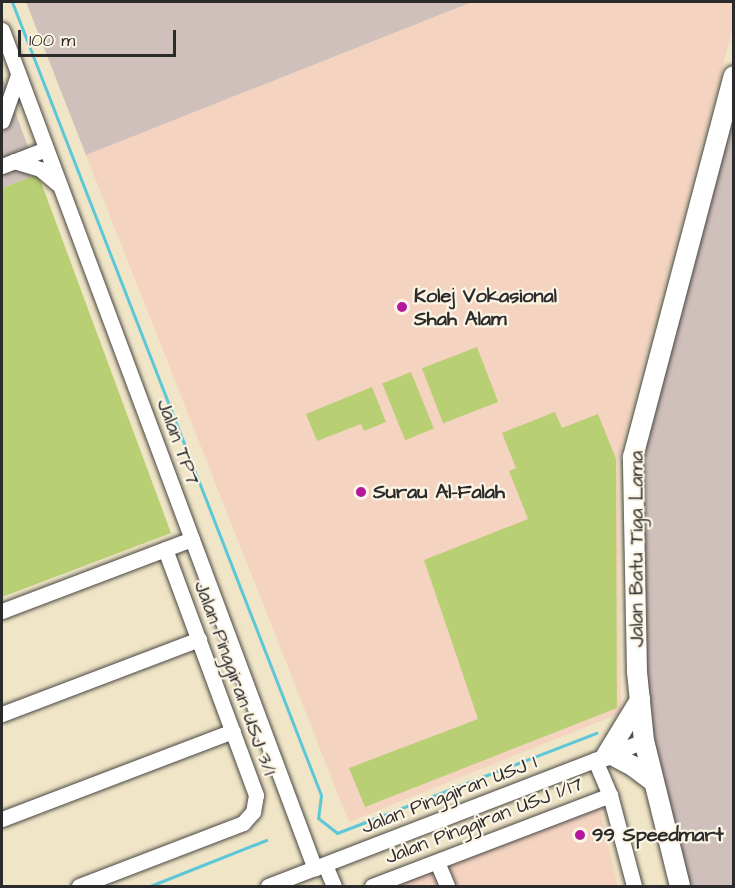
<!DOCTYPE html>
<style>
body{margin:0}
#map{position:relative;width:735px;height:888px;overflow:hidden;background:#f0e5c7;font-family:"Architects Daughter",sans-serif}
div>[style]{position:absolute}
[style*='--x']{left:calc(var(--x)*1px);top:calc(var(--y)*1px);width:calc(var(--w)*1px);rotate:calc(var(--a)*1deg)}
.built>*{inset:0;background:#f4d3c1}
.industrial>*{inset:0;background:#d0c0bc}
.green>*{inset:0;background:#b9cf73;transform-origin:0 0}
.stream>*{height:3px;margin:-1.5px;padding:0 1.5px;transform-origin:1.5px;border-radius:1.5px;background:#5dc7d8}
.roads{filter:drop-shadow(0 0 2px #494742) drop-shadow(0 0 2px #494742)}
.minor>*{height:15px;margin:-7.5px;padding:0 7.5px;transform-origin:7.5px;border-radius:7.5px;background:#fff}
.major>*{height:20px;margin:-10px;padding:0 10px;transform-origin:10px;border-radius:10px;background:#fff}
.dots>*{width:16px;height:16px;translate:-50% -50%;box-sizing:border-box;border:3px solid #fcf5e5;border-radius:50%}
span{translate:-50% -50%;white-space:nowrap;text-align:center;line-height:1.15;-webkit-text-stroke:4.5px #fcf5e5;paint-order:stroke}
.poi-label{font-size:20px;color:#2b2b2b;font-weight:700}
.left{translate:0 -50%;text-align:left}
.street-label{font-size:20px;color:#2b2b2b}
.frame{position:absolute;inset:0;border:3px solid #2b2b2b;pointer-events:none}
.scale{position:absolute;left:18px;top:30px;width:158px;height:27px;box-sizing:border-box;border:3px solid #2b2b2b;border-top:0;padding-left:8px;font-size:18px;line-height:21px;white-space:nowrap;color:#2b2b2b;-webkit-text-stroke:4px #fcf5e5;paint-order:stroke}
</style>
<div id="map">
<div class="built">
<i style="clip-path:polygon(472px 2px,733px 2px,733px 27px,618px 460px,621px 713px,349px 822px,86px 155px)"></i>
<i style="clip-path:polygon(599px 806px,618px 886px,389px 886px)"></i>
</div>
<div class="industrial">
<i style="clip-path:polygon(26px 2px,472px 2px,86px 155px)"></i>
<i style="clip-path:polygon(2px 76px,38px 174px,2px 188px)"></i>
<i style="clip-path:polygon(733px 87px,733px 886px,680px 886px,634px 726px,629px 456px)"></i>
</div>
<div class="green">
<i style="clip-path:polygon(38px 174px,171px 533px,2px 597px,2px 188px)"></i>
<i style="left:477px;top:347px;width:59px;height:59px;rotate:69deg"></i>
<i style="left:411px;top:372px;width:61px;height:31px;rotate:68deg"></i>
<i style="clip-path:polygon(372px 387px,386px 422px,364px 431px,361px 424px,317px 441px,306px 414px)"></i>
<i style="clip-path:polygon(555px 412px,562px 428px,598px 414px,616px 459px,617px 708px,365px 807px,349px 768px,478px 719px,424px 560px,528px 519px,509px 471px,516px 468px,502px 433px)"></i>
</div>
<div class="stream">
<i style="--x:12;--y:2;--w:851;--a:68.71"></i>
<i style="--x:321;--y:795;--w:23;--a:97"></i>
<i style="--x:318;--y:818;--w:24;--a:38"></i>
<i style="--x:337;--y:833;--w:278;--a:-21.1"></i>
<i style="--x:150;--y:886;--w:125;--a:-21.6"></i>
</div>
<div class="roads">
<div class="minor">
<i style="--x:2;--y:30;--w:895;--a:69.54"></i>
<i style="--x:2;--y:121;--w:49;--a:-70.8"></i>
<i style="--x:14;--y:161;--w:27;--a:17"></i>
<i style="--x:40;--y:169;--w:23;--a:40"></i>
<i style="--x:2;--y:166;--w:47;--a:-21.1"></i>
<i style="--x:2;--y:611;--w:203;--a:-20.8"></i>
<i style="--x:2;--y:714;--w:211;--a:-20.8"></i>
<i style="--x:595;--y:760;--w:38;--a:67"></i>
<i style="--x:610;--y:795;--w:94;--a:75.2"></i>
<i style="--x:2;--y:819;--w:247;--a:-20.9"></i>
<i style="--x:437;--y:862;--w:26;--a:67"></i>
<i style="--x:325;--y:865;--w:23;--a:67"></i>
<i style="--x:79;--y:886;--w:176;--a:-21"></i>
<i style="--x:243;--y:823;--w:15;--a:-48"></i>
<i style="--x:253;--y:812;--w:17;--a:-80"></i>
<i style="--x:256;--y:795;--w:262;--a:-110.3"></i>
<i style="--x:268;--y:886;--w:403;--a:-21.1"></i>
<i style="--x:372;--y:886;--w:255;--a:-20.9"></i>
</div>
<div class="major">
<i style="--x:610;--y:754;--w:27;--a:28"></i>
<i style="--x:634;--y:767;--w:25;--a:37"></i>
<i style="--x:606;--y:756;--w:66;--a:-58.7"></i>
<i style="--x:680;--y:886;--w:149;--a:-103.9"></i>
<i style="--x:644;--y:741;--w:69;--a:-95.8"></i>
<i style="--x:637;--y:672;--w:215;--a:-91.1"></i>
<i style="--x:633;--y:457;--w:394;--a:-75.2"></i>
</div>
</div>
<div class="dots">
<i style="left:402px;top:307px;background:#b5179e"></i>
<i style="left:361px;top:492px;background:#b5179e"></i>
<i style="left:580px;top:835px;background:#b5179e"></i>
</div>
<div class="poi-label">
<span class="left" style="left:414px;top:308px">Kolej Vokasional<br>Shah Alam</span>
<span class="left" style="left:373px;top:492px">Surau Al-Falah</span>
<span class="left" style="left:592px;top:835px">99 Speedmart</span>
</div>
<div class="street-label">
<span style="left:178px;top:442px;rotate:70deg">Jalan TP7</span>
<span style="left:637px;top:549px;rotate:-90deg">Jalan Batu Tiga Lama</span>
<span style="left:235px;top:678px;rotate:70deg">Jalan Pinggiran USJ 3/1</span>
<span style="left:449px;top:795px;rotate:-21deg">Jalan Pinggiran USJ 1</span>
<span style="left:484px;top:821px;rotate:-21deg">Jalan Pinggiran USJ 1/17</span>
</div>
<div class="frame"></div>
<div class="scale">100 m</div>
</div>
